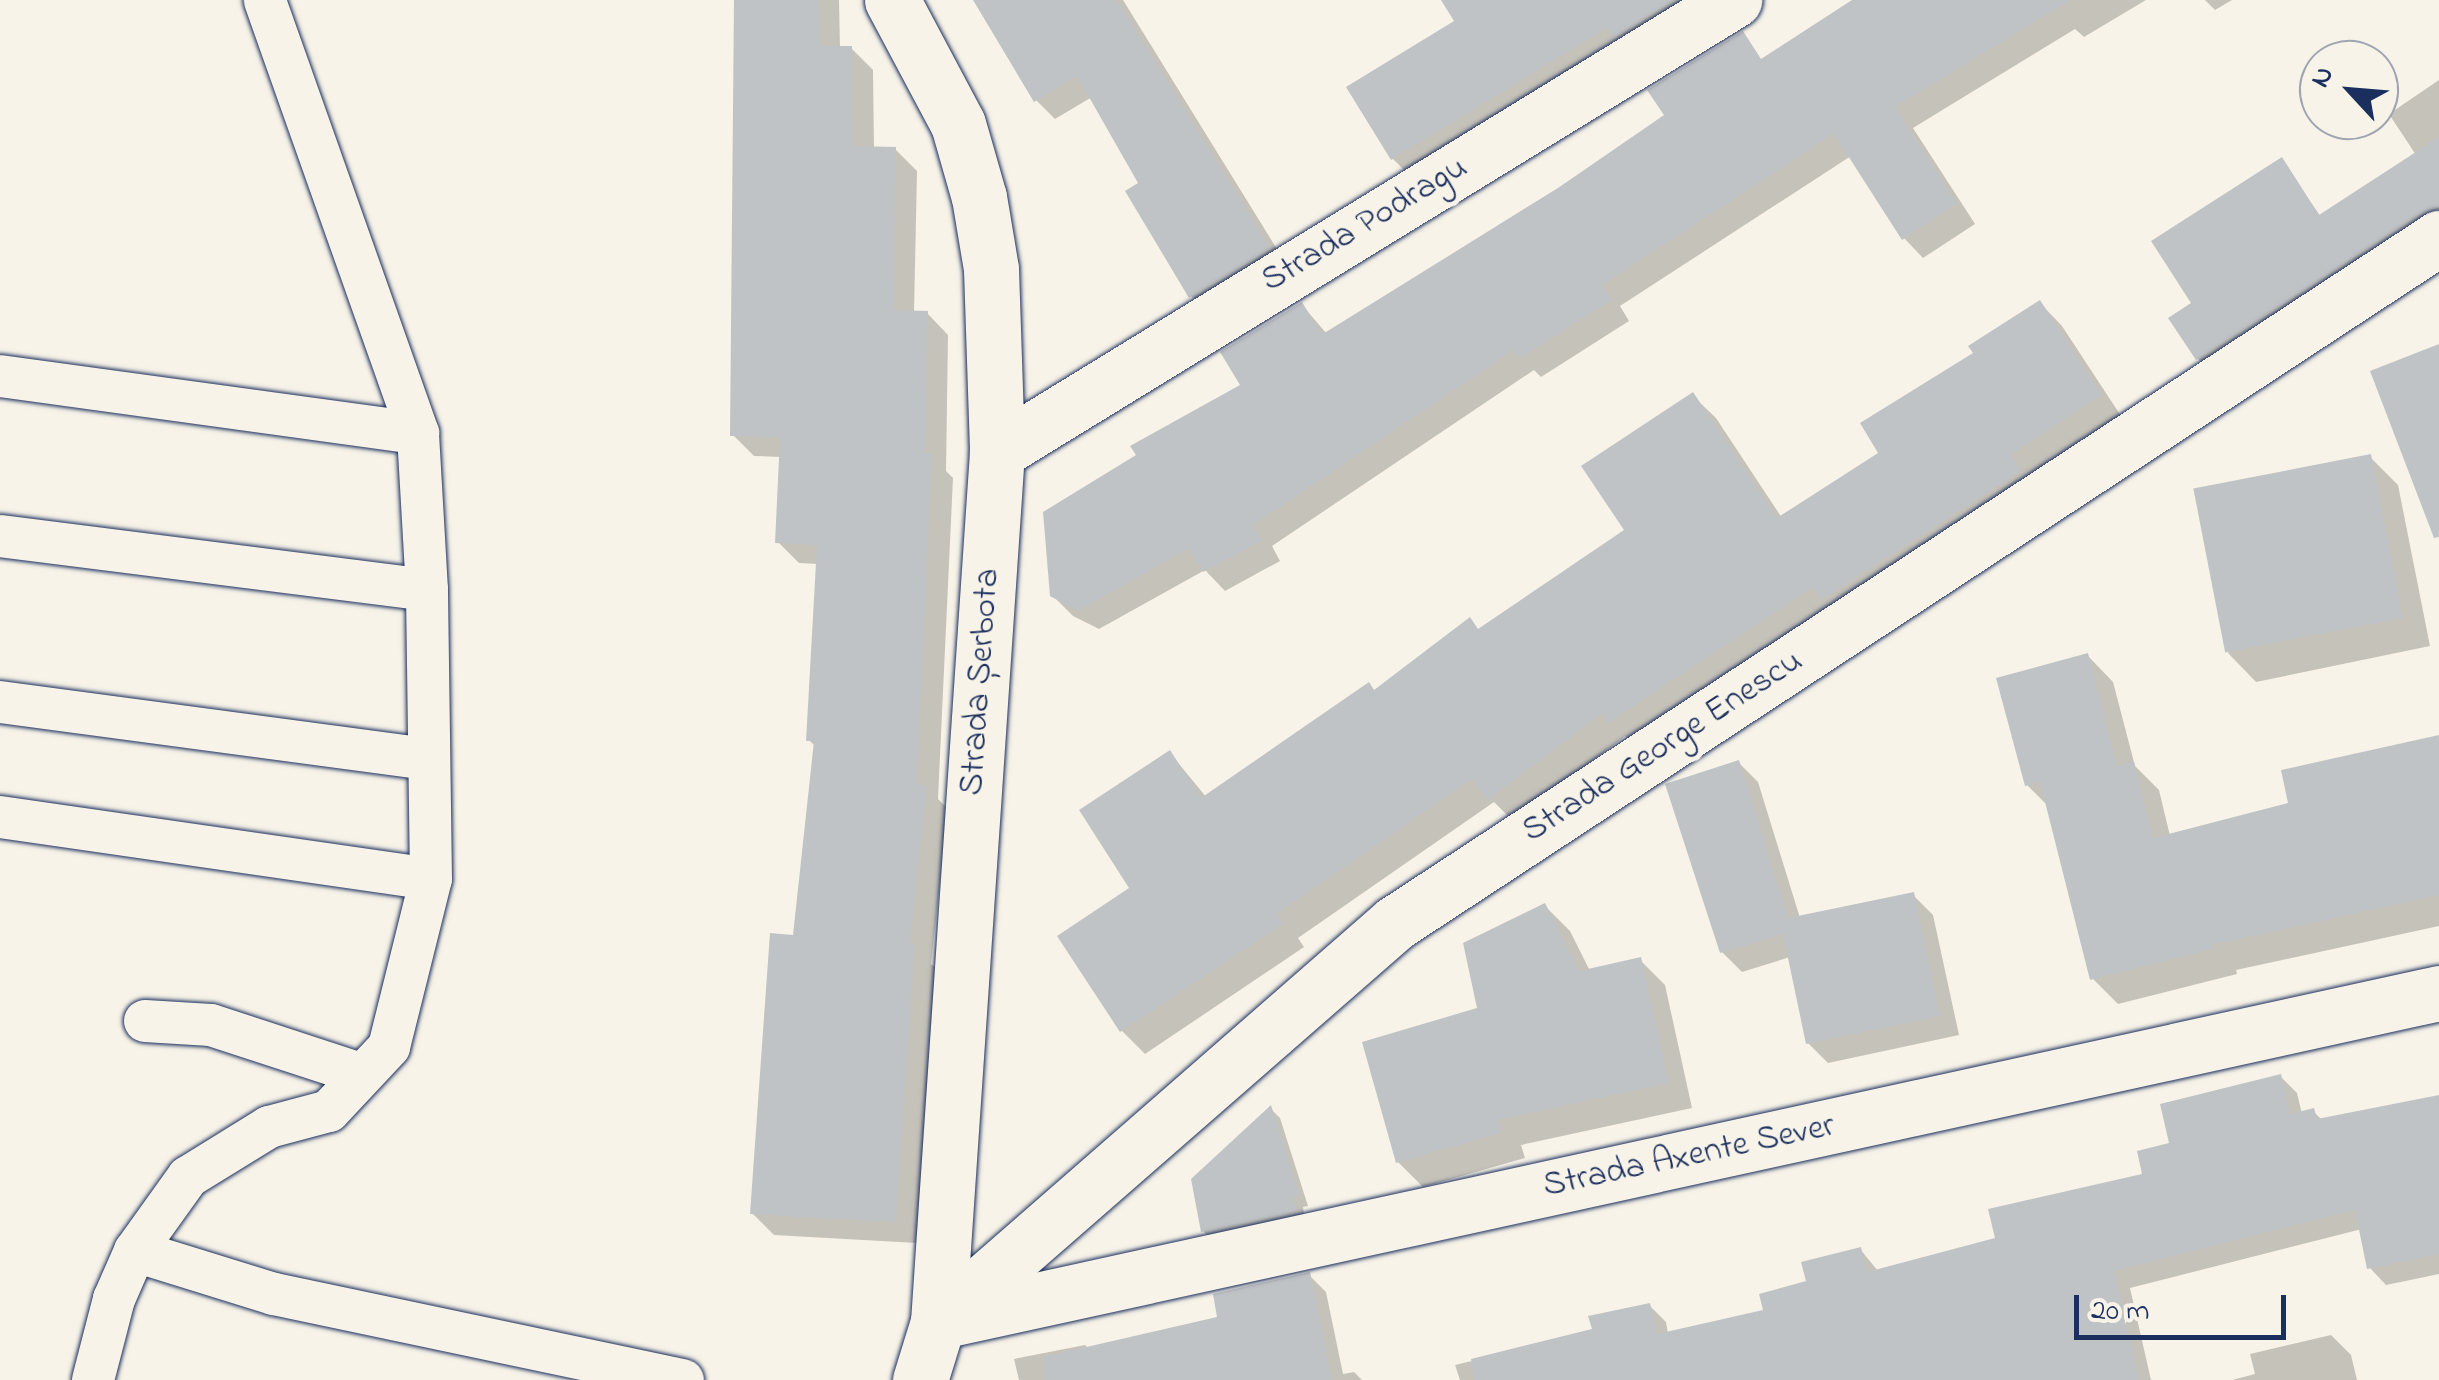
<!DOCTYPE html>
<meta charset="utf-8">
<style>
body{margin:0}
#map{position:relative;width:2439px;height:1380px;overflow:hidden;background:#f7f3e8;font-family:"Indie Flower",sans-serif}
div>[style]{position:absolute}
[style*='--x']{left:calc(var(--x)*1px);top:calc(var(--y)*1px);width:calc(var(--w)*1px);rotate:calc(var(--a)*1deg)}
.shadow>*{inset:0;background:#0003}
.building>*{inset:0;background:#c0c3c5;transform-origin:0 0}
.roads{filter:drop-shadow(0 0 2px #1b2f5e) drop-shadow(0 0 2px #1b2f5e)}
.lane>*{height:42px;margin:-21px;padding:0 21px;transform-origin:21px;border-radius:21px;background:#f7f3e8}
.street>*{height:55px;margin:-27.5px;padding:0 27.5px;transform-origin:27.5px;border-radius:27.5px;background:#f7f3e8}
span{translate:-50% -50%;white-space:nowrap;text-align:center;line-height:1.15;-webkit-text-stroke:10px #f7f3e8;paint-order:stroke}
.street-label{font-size:35px;color:#1b2f5e}
.north{position:absolute;left:2299px;top:40px;width:100px;height:100px;box-sizing:border-box;background:#f7f3e8;border:2px solid #9fa5b1;border-radius:50%;rotate:296deg;font-size:28px;font-weight:700;line-height:40px;text-align:center;color:#1b2f5e}
.north::after{content:'';display:block;margin:auto;width:35px;height:45px;background:#1b2f5e;clip-path:polygon(50% 0,100% 100%,50% 72%,0 100%)}
.scale{position:absolute;left:2074px;top:1295px;width:212px;height:45px;box-sizing:border-box;border:5px solid #1b2f5e;border-top:0;padding-left:12px;font-size:30px;line-height:35px;white-space:nowrap;color:#1b2f5e;-webkit-text-stroke:8px #f7f3e8;paint-order:stroke}
</style>
<div id="map">
<div class="shadow">
<i style="clip-path:polygon(735px 0,839px 0,840px 48px,851px 48px,873px 70px,874px 149px,895px 149px,917px 171px,914px 313px,927px 313px,948px 335px,946px 471px,953px 478px,938px 799px,948px 809px,931px 964px,936px 968px,917px 1243px,774px 1235px,752px 1213px,795px 938px,816px 747px,809px 740px,818px 564px,799px 563px,778px 542px,782px 457px,754px 456px,733px 435px)"></i>
<i style="clip-path:polygon(976px 0,1123px 0,1288px 267px,1210px 315px,1191px 296px,1142px 184px,1092px 97px,1055px 119px,1036px 100px)"></i>
<i style="clip-path:polygon(1444px 0,1717px 0,1417px 183px,1393px 159px,1458px 22px)"></i>
<i style="clip-path:polygon(1857px 0,2146px 0,2084px 37px,2075px 29px,1913px 128px,1975px 224px,1923px 258px,1904px 238px,1851px 156px,1620px 306px,1629px 321px,1541px 377px,1534px 370px,1272px 546px,1280px 561px,1225px 591px,1205px 570px,1099px 629px,1073px 616px,1052px 595px,1243px 385px,1302px 305px,1327px 334px)"></i>
<i style="clip-path:polygon(2205px 0,2232px 0,2215px 10px)"></i>
<i style="clip-path:polygon(2439px 80px,2439px 219px,2208px 368px,2198px 359px,2194px 304px,2281px 160px,2321px 217px,2416px 155px,2389px 114px)"></i>
<i style="clip-path:polygon(2040px 303px,2062px 326px,2123px 419px,1633px 744px,1625px 736px,1513px 821px,1494px 802px,1298px 938px,1304px 947px,1145px 1054px,1122px 1031px,1061px 936px,1132px 889px,1170px 753px,1207px 798px,1479px 631px,1627px 531px,1693px 396px,1716px 418px,1782px 518px,1881px 454px,1976px 354px)"></i>
<i style="clip-path:polygon(2370px 457px,2398px 485px,2430px 646px,2256px 682px,2228px 653px)"></i>
<i style="clip-path:polygon(2088px 656px,2113px 682px,2135px 766px,2159px 790px,2170px 836px,2291px 805px,2439px 737px,2439px 926px,2236px 970px,2237px 974px,2118px 1004px,2093px 979px,2049px 807px,2027px 785px)"></i>
<i style="clip-path:polygon(1738px 762px,1758px 782px,1800px 918px,1913px 895px,1933px 915px,1959px 1035px,1828px 1063px,1808px 1043px,1790px 957px,1742px 972px,1722px 952px)"></i>
<i style="clip-path:polygon(1545px 906px,1570px 931px,1590px 971px,1640px 960px,1665px 985px,1692px 1108px,1521px 1145px,1525px 1158px,1423px 1187px,1398px 1162px,1480px 1010px)"></i>
<i style="clip-path:polygon(2280px 1076px,2297px 1093px,2302px 1114px,2313px 1111px,2323px 1121px,2439px 1098px,2439px 1274px,2386px 1285px,2369px 1267px,2362px 1229px,2130px 1288px,2151px 1380px,1460px 1380px,1455px 1365px,1595px 1331px,1649px 1305px,1666px 1322px,1668px 1334px,1766px 1312px,1860px 1249px,1878px 1271px,1998px 1240px,2145px 1175px,2172px 1145px)"></i>
<i style="clip-path:polygon(1271px 1109px,1280px 1118px,1308px 1206px,1303px 1207px,1305px 1221px,1213px 1241px,1203px 1231px)"></i>
<i style="clip-path:polygon(1309px 1275px,1326px 1292px,1343px 1374px,1354px 1372px,1362px 1380px,1019px 1380px,1014px 1359px,1085px 1345px,1089px 1349px,1220px 1319px)"></i>
<i style="clip-path:polygon(2331px 1335px,2351px 1355px,2357px 1380px,2232px 1380px,2255px 1374px,2250px 1354px)"></i>
</div>
<div class="building">
<i style="clip-path:polygon(734px 0,819px 0,820px 46px,852px 46px,853px 146px,896px 147px,894px 310px,928px 311px,925px 454px,932px 454px,917px 784px,927px 785px,910px 944px,915px 944px,896px 1222px,750px 1214px,770px 933px,793px 935px,814px 741px,806px 741px,817px 545px,775px 543px,780px 437px,730px 436px)"></i>
<i style="clip-path:polygon(973px 0,1117px 0,1270px 248px,1189px 298px,1125px 191px,1138px 183px,1077px 76px,1034px 102px)"></i>
<i style="clip-path:polygon(1441px 0,1674px 0,1614px 37px,1607px 28px,1391px 160px,1346px 87px,1454px 21px)"></i>
<i style="clip-path:polygon(1852px 0,2071px 0,1895px 107px,1957px 204px,1902px 240px,1834px 134px,1602px 285px,1611px 300px,1519px 359px,1514px 350px,1253px 525px,1262px 541px,1203px 572px,1189px 548px,1078px 611px,1050px 596px,1043px 512px,1136px 455px,1130px 446px,1240px 385px,1220px 352px,1302px 302px,1320px 332px,1326px 332px,1558px 188px,1664px 115px,1647px 90px,1743px 31px,1761px 59px)"></i>
<i style="clip-path:polygon(2439px 137px,2439px 207px,2422px 212px,2196px 360px,2168px 318px,2191px 303px,2151px 241px,2282px 157px,2319px 215px)"></i>
<i style="clip-path:polygon(2040px 300px,2102px 395px,2011px 454px,2021px 471px,1821px 600px,1813px 587px,1608px 723px,1602px 713px,1488px 800px,1472px 779px,1277px 914px,1283px 924px,1120px 1032px,1057px 936px,1129px 888px,1079px 810px,1170px 750px,1201px 798px,1369px 682px,1374px 690px,1470px 617px,1478px 629px,1624px 530px,1581px 466px,1693px 392px,1777px 518px,1878px 453px,1860px 423px,1973px 353px,1968px 346px)"></i>
<i style="clip-path:polygon(2439px 344px,2439px 537px,2434px 538px,2370px 371px)"></i>
<i style="left:2371px;top:454px;width:167px;height:181px;rotate:79deg"></i>
<i style="clip-path:polygon(2088px 653px,2117px 766px,2134px 762px,2153px 838px,2288px 803px,2281px 770px,2439px 735px,2439px 895px,2212px 945px,2213px 949px,2090px 980px,2040px 782px,2025px 786px,1996px 678px)"></i>
<i style="clip-path:polygon(1739px 760px,1788px 918px,1914px 892px,1940px 1016px,1806px 1044px,1783px 934px,1720px 953px,1665px 784px)"></i>
<i style="clip-path:polygon(1545px 903px,1579px 971px,1641px 957px,1669px 1083px,1498px 1120px,1501px 1133px,1396px 1163px,1362px 1042px,1477px 1008px,1463px 943px)"></i>
<i style="clip-path:polygon(2281px 1074px,2290px 1114px,2314px 1108px,2317px 1119px,2439px 1095px,2439px 1254px,2367px 1269px,2355px 1210px,2114px 1271px,2139px 1380px,1474px 1380px,1471px 1359px,1592px 1329px,1588px 1316px,1650px 1303px,1657px 1334px,1763px 1310px,1759px 1294px,1806px 1281px,1801px 1262px,1861px 1247px,1867px 1272px,1995px 1238px,1988px 1209px,2142px 1174px,2137px 1151px,2169px 1143px,2160px 1104px)"></i>
<i style="clip-path:polygon(1271px 1105px,1300px 1196px,1294px 1198px,1297px 1211px,1201px 1232px,1191px 1179px)"></i>
<i style="clip-path:polygon(1310px 1272px,1332px 1380px,1045px 1380px,1043px 1357px,1217px 1317px,1213px 1294px)"></i>
</div>
<div class="roads">
<div class="lane">
<i style="--x:0;--y:376;--w:422;--a:7.8"></i>
<i style="--x:0;--y:536;--w:430;--a:7.2"></i>
<i style="--x:0;--y:702;--w:431;--a:7.6"></i>
<i style="--x:0;--y:817;--w:435;--a:8.2"></i>
<i style="--x:145;--y:1021;--w:66;--a:3.5"></i>
<i style="--x:211;--y:1025;--w:158;--a:18.1"></i>
<i style="--x:135;--y:1251;--w:145;--a:17.2"></i>
<i style="--x:274;--y:1294;--w:418;--a:11.9"></i>
<i style="--x:93;--y:1380;--w:84;--a:-75.5"></i>
<i style="--x:114;--y:1299;--w:52;--a:-66.4"></i>
<i style="--x:135;--y:1251;--w:91;--a:-54.4"></i>
<i style="--x:188;--y:1177;--w:95;--a:-31.7"></i>
<i style="--x:269;--y:1127;--w:62;--a:-14.9"></i>
<i style="--x:329;--y:1111;--w:88;--a:-46.8"></i>
<i style="--x:389;--y:1047;--w:173;--a:-76"></i>
<i style="--x:431;--y:879;--w:289;--a:-90.8"></i>
<i style="--x:427;--y:590;--w:157;--a:-93.3"></i>
<i style="--x:418;--y:433;--w:459;--a:-109.5"></i>
</div>
<div class="street">
<i style="--x:892;--y:0;--w:140;--a:62"></i>
<i style="--x:958;--y:124;--w:76;--a:74"></i>
<i style="--x:979;--y:197;--w:73;--a:80.5"></i>
<i style="--x:991;--y:269;--w:183;--a:88.1"></i>
<i style="--x:997;--y:452;--w:872;--a:93.88"></i>
<i style="--x:938;--y:1322;--w:61;--a:107.2"></i>
<i style="--x:997;--y:452;--w:865;--a:-31.52"></i>
<i style="--x:941;--y:1321;--w:1533;--a:-12.35"></i>
<i style="--x:938;--y:1322;--w:607;--a:-41.12"></i>
<i style="--x:1395;--y:923;--w:1249;--a:-33.27"></i>
</div>
</div>
<div class="street-label">
<span style="left:1365px;top:225px;rotate:-31deg">Strada Podragu</span>
<span style="left:981px;top:682px;rotate:-86deg">Strada Șerbota</span>
<span style="left:1663px;top:747px;rotate:-33deg">Strada George Enescu</span>
<span style="left:1689px;top:1157px;rotate:-12deg">Strada Axente Sever</span>
</div>
<div class="north">N</div>
<div class="scale">20 m</div>
</div>
